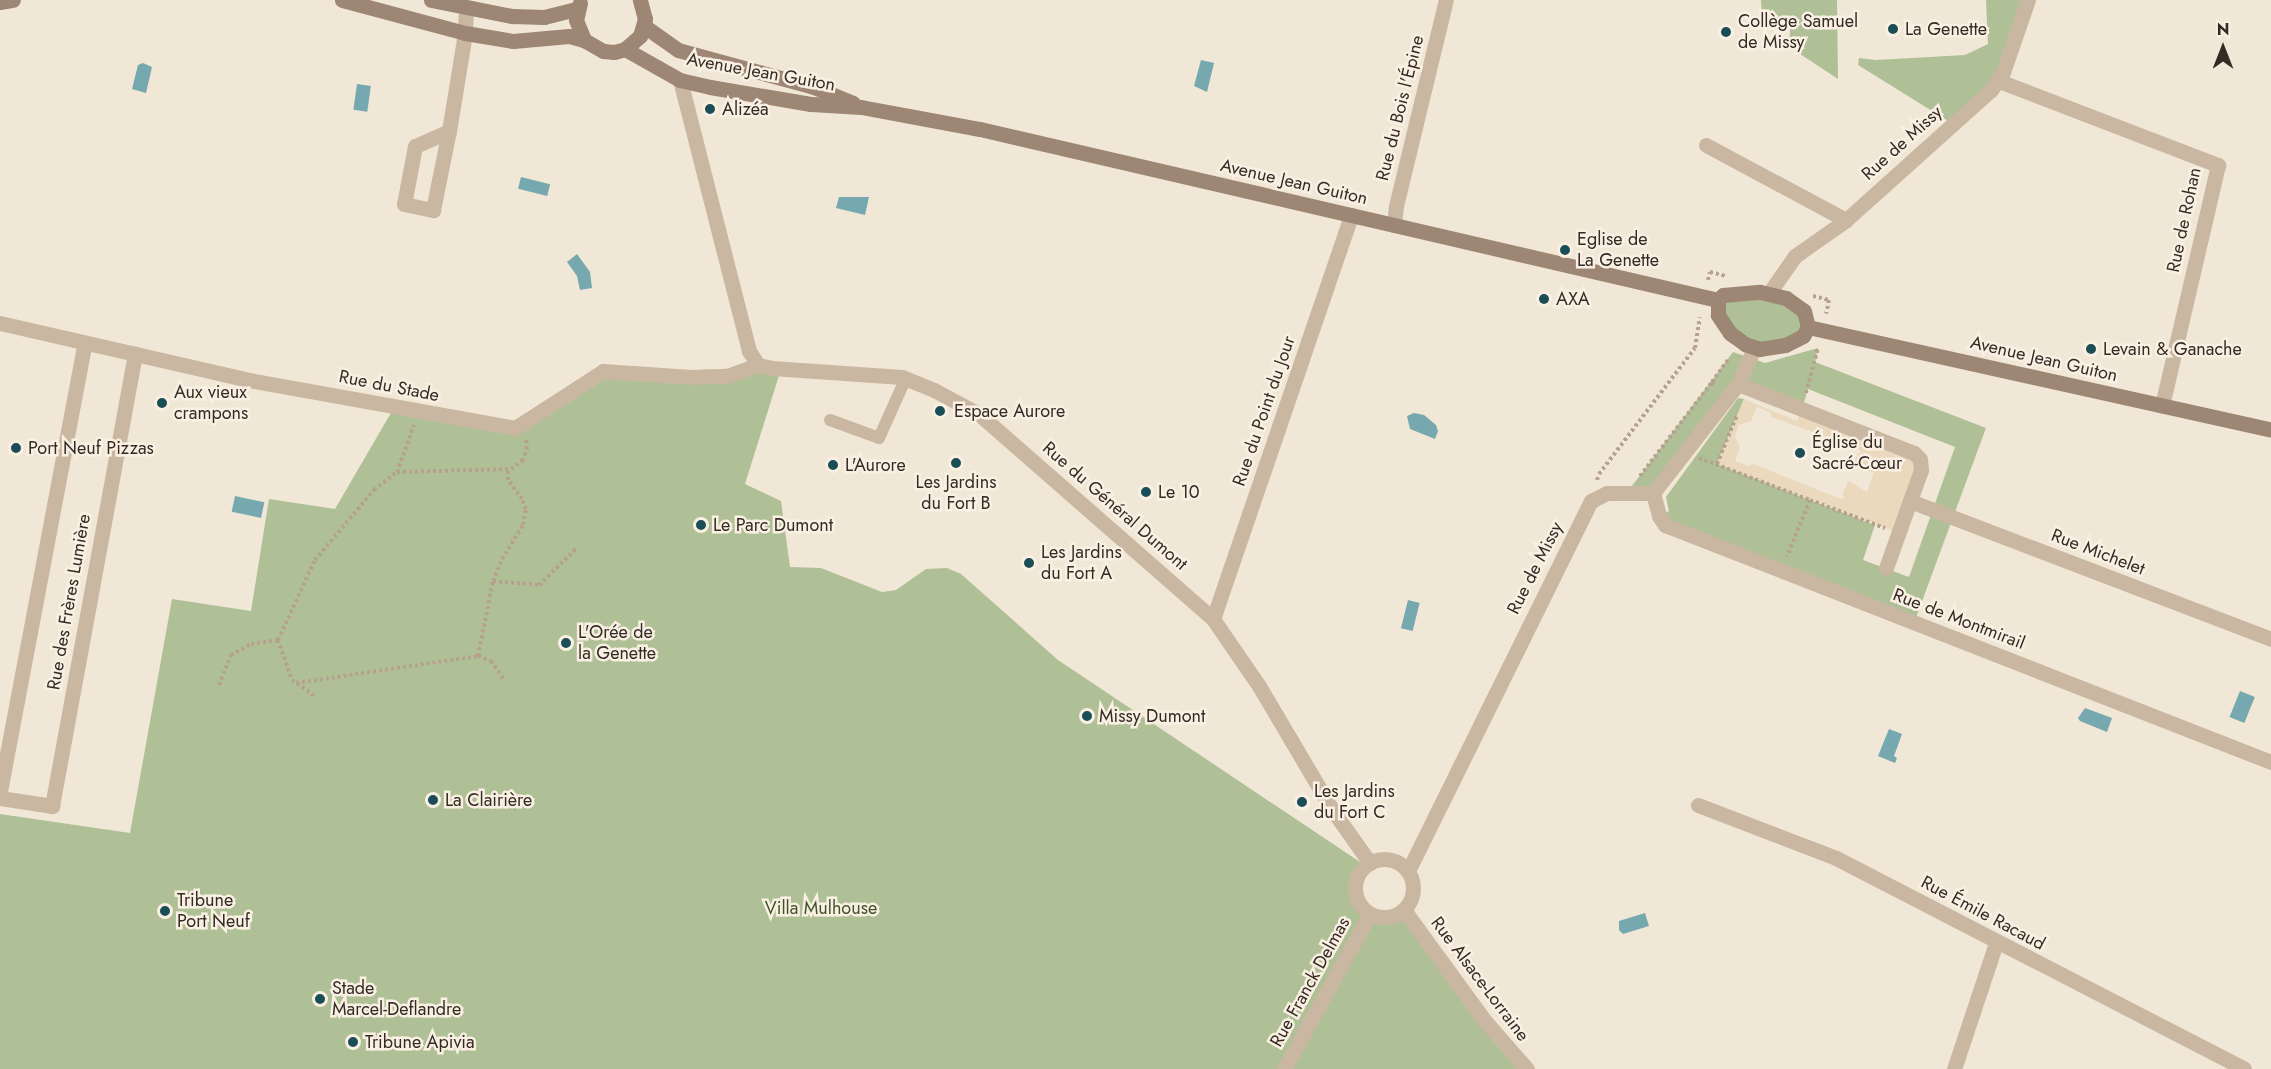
<!DOCTYPE html>
<meta charset="utf-8">
<style>
body{margin:0}
#map{position:relative;width:2271px;height:1069px;overflow:hidden;background:#f1e7d6;font-family:Jost,sans-serif}
div>[style]{position:absolute}
[style*='--x']{left:calc(var(--x)*1px);top:calc(var(--y)*1px);width:calc(var(--w)*1px);rotate:calc(var(--a)*1deg)}
.green>*{inset:0;background:#afc096}
.plaza>*{inset:0;background:#ead9bd}
.water>*{inset:0;background:#75a8af;transform-origin:0 0}
.path>*{height:4px;margin-top:-2px;transform-origin:0;background:repeating-linear-gradient(90deg,#b5a18d 0 3px,transparent 0 6px)}
.service>*{height:12px;margin:-6px;padding:0 6px;transform-origin:6px;border-radius:6px;background:#c9b7a2}
.minor>*{height:15px;margin:-7.5px;padding:0 7.5px;transform-origin:7.5px;border-radius:7.5px;background:#c9b7a2}
.minor>.ring{margin:-7.5px;padding:0;box-sizing:content-box;background:none;border:15px solid #c9b7a2;border-radius:50%}
.secondary>*{height:15px;margin:-7.5px;padding:0 7.5px;transform-origin:7.5px;border-radius:7.5px;background:#9d8674}
.dots>*{width:16px;height:16px;translate:-50% -50%;box-sizing:border-box;border:3px solid #f9f0e3;border-radius:50%}
span{translate:-50% -50%;white-space:nowrap;text-align:center;line-height:1.15;-webkit-text-stroke:5px #f9f0e3;paint-order:stroke}
.poi-label{font-size:18px;color:#342b25}
.left{translate:0 -50%;text-align:left}
.street-label{font-size:18px;color:#342b25}
.park-label{font-size:18px;color:#405328}
.north{position:absolute;left:2193px;top:18px;width:60px;height:60px;-webkit-text-stroke:4px #f9f0e3;paint-order:stroke;rotate:0deg;font-size:16px;font-weight:700;line-height:24px;text-align:center;color:#342b25}
.north::after{content:'';display:block;margin:auto;width:21px;height:27px;background:#342b25;clip-path:polygon(50% 0,100% 100%,50% 72%,0 100%)}
</style>
<div id="map">
<div class="green">
<i style="clip-path:polygon(1761px 0,1837px 0,1838px 79px,1794px 50px,1790px 39px,1790px 18px,1762px 17px)"></i>
<i style="clip-path:polygon(1986px 0,2028px 0,2003px 72px,1953px 124px,1858px 65px,1859px 58px,1876px 60px,1965px 55px,1988px 44px)"></i>
<i style="clip-path:polygon(1723px 295px,1785px 298px,1808px 327px,1769px 349px,1721px 323px)"></i>
<i style="clip-path:polygon(1818px 348px,1815px 362px,1986px 428px,1914px 623px,1659px 516px,1669px 511px,1666px 497px,1738px 398px,1744px 399px,1717px 464px,1875px 525px,1863px 560px,1909px 577px,1955px 447px,1808px 389px,1802px 409px,1738px 384px,1653px 493px,1626px 494px,1733px 352px,1765px 363px)"></i>
<i style="clip-path:polygon(781px 369px,745px 484px,781px 501px,790px 567px,821px 568px,882px 592px,896px 590px,926px 569px,947px 568px,961px 574px,1058px 660px,1366px 866px,1359px 873px,1355px 887px,1361px 906px,1379px 917px,1388px 918px,1404px 910px,1527px 1069px,0 1069px,0 814px,130px 833px,172px 599px,251px 611px,269px 499px,335px 509px,395px 406px,515px 428px,603px 371px)"></i>
</div>
<div class="plaza">
<i style="clip-path:polygon(evenodd,1744px 399px,1797px 421px,1802px 409px,1920px 459px,1898px 533px,1717px 464px,1744px 399px,1757px 407px,1770px 412px,1771px 417px,1859px 449px,1861px 454px,1858px 453px,1853px 467px,1874px 473px,1867px 492px,1848px 481px,1842px 495px,1845px 496px,1841px 499px,1753px 464px,1749px 466px,1735px 461px,1740px 447px,1735px 437px,1739px 425px,1751px 421px,1757px 407px)"></i>
</div>
<div class="water">
<i style="clip-path:polygon(1201px 60px,1214px 63px,1207px 92px,1194px 86px)"></i>
<i style="clip-path:polygon(143px 63px,152px 67px,146px 93px,132px 89px,138px 65px)"></i>
<i style="left:357px;top:84px;width:14px;height:26px;rotate:8deg"></i>
<i style="left:521px;top:177px;width:30px;height:12px;rotate:14deg"></i>
<i style="clip-path:polygon(839px 197px,869px 197px,865px 215px,836px 208px)"></i>
<i style="clip-path:polygon(577px 254px,590px 272px,592px 288px,580px 290px,577px 276px,567px 262px)"></i>
<i style="clip-path:polygon(1414px 413px,1424px 415px,1436px 425px,1438px 431px,1435px 439px,1410px 429px,1407px 416px)"></i>
<i style="left:235px;top:496px;width:30px;height:16px;rotate:12deg"></i>
<i style="left:1408px;top:600px;width:12px;height:29px;rotate:14deg"></i>
<i style="left:2240px;top:691px;width:16px;height:28px;rotate:22deg"></i>
<i style="clip-path:polygon(2085px 708px,2112px 718px,2107px 732px,2080px 721px,2078px 718px)"></i>
<i style="clip-path:polygon(1889px 729px,1902px 734px,1894px 756px,1897px 758px,1895px 763px,1878px 756px)"></i>
<i style="clip-path:polygon(1645px 913px,1649px 926px,1623px 934px,1619px 930px,1619px 921px)"></i>
</div>
<div class="path">
<i style="--x:1708;--y:280;--w:8;--a:-76"></i>
<i style="--x:1710;--y:272;--w:16;--a:14"></i>
<i style="--x:1813;--y:296;--w:16;--a:14"></i>
<i style="--x:1829;--y:300;--w:14;--a:102"></i>
<i style="--x:1712;--y:382;--w:29;--a:-54"></i>
<i style="--x:1806;--y:393;--w:47;--a:-75.1"></i>
<i style="--x:1699;--y:458;--w:119;--a:20.7"></i>
<i style="--x:1810;--y:500;--w:61;--a:112.3"></i>
<i style="--x:1717;--y:464;--w:53;--a:-67.8"></i>
<i style="--x:397;--y:472;--w:50;--a:-70.1"></i>
<i style="--x:1640;--y:476;--w:118;--a:-52.5"></i>
<i style="--x:1712;--y:382;--w:6;--a:45"></i>
<i style="--x:1597;--y:480;--w:6;--a:-72"></i>
<i style="--x:1599;--y:474;--w:158;--a:-52.7"></i>
<i style="--x:1695;--y:348;--w:31;--a:-81"></i>
<i style="--x:1810;--y:500;--w:80;--a:20.5"></i>
<i style="--x:493;--y:581;--w:24;--a:-68"></i>
<i style="--x:502;--y:559;--w:40;--a:-58"></i>
<i style="--x:523;--y:525;--w:16;--a:-79"></i>
<i style="--x:526;--y:509;--w:11;--a:-112"></i>
<i style="--x:522;--y:499;--w:24;--a:-126"></i>
<i style="--x:508;--y:480;--w:11;--a:-90"></i>
<i style="--x:278;--y:640;--w:42;--a:70.7"></i>
<i style="--x:292;--y:680;--w:28;--a:35"></i>
<i style="--x:478;--y:656;--w:76;--a:-78.7"></i>
<i style="--x:493;--y:581;--w:46;--a:5"></i>
<i style="--x:539;--y:585;--w:53;--a:-44.2"></i>
<i style="--x:296;--y:683;--w:184;--a:-8.4"></i>
<i style="--x:478;--y:656;--w:14;--a:21"></i>
<i style="--x:491;--y:661;--w:24;--a:55"></i>
<i style="--x:219;--y:685;--w:32;--a:-68"></i>
<i style="--x:231;--y:655;--w:23;--a:-29"></i>
<i style="--x:251;--y:644;--w:27;--a:-8"></i>
<i style="--x:278;--y:640;--w:88;--a:-65.2"></i>
<i style="--x:315;--y:560;--w:92;--a:-49.9"></i>
<i style="--x:374;--y:490;--w:29;--a:-38"></i>
<i style="--x:397;--y:472;--w:114;--a:-1.5"></i>
<i style="--x:511;--y:469;--w:14;--a:-36"></i>
<i style="--x:522;--y:461;--w:13;--a:-67"></i>
<i style="--x:527;--y:449;--w:9;--a:-96"></i>
</div>
<div class="service">
<i style="--x:830;--y:420;--w:52;--a:20.2"></i>
<i style="--x:879;--y:438;--w:66;--a:-65.8"></i>
</div>
<div class="minor">
<i style="--x:680;--y:80;--w:280;--a:75.7"></i>
<i style="--x:749;--y:351;--w:17;--a:57"></i>
<i style="--x:758;--y:365;--w:14;--a:12"></i>
<i style="--x:772;--y:368;--w:130;--a:4"></i>
<i style="--x:902;--y:377;--w:35;--a:22"></i>
<i style="--x:934;--y:390;--w:51;--a:28.1"></i>
<i style="--x:979;--y:414;--w:311;--a:41.2"></i>
<i style="--x:1213;--y:619;--w:81;--a:55.5"></i>
<i style="--x:1259;--y:686;--w:145;--a:59.4"></i>
<i style="--x:1333;--y:811;--w:64;--a:54.6"></i>
<i style="--x:1999;--y:81;--w:235;--a:21"></i>
<i style="--x:2218;--y:165;--w:247;--a:103.1"></i>
<i style="--x:449;--y:131;--w:37;--a:156"></i>
<i style="--x:415;--y:146;--w:59;--a:100.7"></i>
<i style="--x:404;--y:204;--w:30;--a:12"></i>
<i style="--x:433;--y:210;--w:81;--a:-78.6"></i>
<i style="--x:449;--y:131;--w:99;--a:-80.7"></i>
<i style="--x:465;--y:33;--w:25;--a:-88"></i>
<i style="--x:1706;--y:145;--w:159;--a:28.2"></i>
<i style="--x:1394;--y:225;--w:19;--a:-84"></i>
<i style="--x:1396;--y:206;--w:212;--a:-76.4"></i>
<i style="--x:1769;--y:293;--w:45;--a:-54.9"></i>
<i style="--x:1795;--y:256;--w:62;--a:-35.2"></i>
<i style="--x:1846;--y:220;--w:195;--a:-41.9"></i>
<i style="--x:1991;--y:90;--w:22;--a:-56"></i>
<i style="--x:2003;--y:72;--w:76;--a:-70.9"></i>
<i style="--x:0;--y:323;--w:255;--a:12.9"></i>
<i style="--x:249;--y:380;--w:270;--a:10.2"></i>
<i style="--x:515;--y:428;--w:105;--a:-32.9"></i>
<i style="--x:603;--y:371;--w:89;--a:3.9"></i>
<i style="--x:692;--y:377;--w:35;--a:-2"></i>
<i style="--x:727;--y:376;--w:33;--a:-20"></i>
<i style="--x:1738;--y:384;--w:189;--a:21.4"></i>
<i style="--x:1914;--y:453;--w:8;--a:45"></i>
<i style="--x:1920;--y:459;--w:11;--a:85"></i>
<i style="--x:1921;--y:470;--w:104;--a:109.7"></i>
<i style="--x:1653;--y:493;--w:24;--a:75"></i>
<i style="--x:1659;--y:516;--w:11;--a:56"></i>
<i style="--x:1665;--y:525;--w:651;--a:21.36"></i>
<i style="--x:1653;--y:493;--w:138;--a:-52.1"></i>
<i style="--x:1738;--y:384;--w:39;--a:-66"></i>
<i style="--x:1910;--y:501;--w:386;--a:20.9"></i>
<i style="--x:1213;--y:619;--w:427;--a:-71.1"></i>
<i style="--x:0;--y:791;--w:456;--a:-79.3"></i>
<i style="--x:0;--y:798;--w:53;--a:8.7"></i>
<i style="--x:52;--y:806;--w:460;--a:-79.6"></i>
<i style="--x:1698;--y:805;--w:148;--a:21"></i>
<i style="--x:1836;--y:858;--w:459;--a:27.3"></i>
<i class="ring" style="left:1355px;top:859px;width:43px;height:43px"></i>
<i style="--x:1408;--y:871;--w:413;--a:-63.7"></i>
<i style="--x:1591;--y:501;--w:18;--a:-27"></i>
<i style="--x:1607;--y:493;--w:46;--a:0"></i>
<i style="--x:1404;--y:910;--w:137;--a:53.9"></i>
<i style="--x:1485;--y:1021;--w:64;--a:48.8"></i>
<i style="--x:1284;--y:1069;--w:177;--a:-61"></i>
<i style="--x:1954;--y:1069;--w:133;--a:-71.6"></i>
</div>
<div class="secondary">
<i style="--x:342;--y:0;--w:127;--a:15"></i>
<i style="--x:465;--y:33;--w:49;--a:9.5"></i>
<i style="--x:513;--y:41;--w:56;--a:-5.1"></i>
<i style="--x:569;--y:36;--w:16;--a:15"></i>
<i style="--x:431;--y:0;--w:83;--a:11.2"></i>
<i style="--x:512;--y:16;--w:32;--a:2"></i>
<i style="--x:544;--y:17;--w:34;--a:-14"></i>
<i style="--x:0;--y:2;--w:13;--a:-9"></i>
<i style="--x:580;--y:3;--w:17;--a:103"></i>
<i style="--x:576;--y:20;--w:22;--a:68"></i>
<i style="--x:584;--y:40;--w:22;--a:30"></i>
<i style="--x:603;--y:51;--w:11;--a:5"></i>
<i style="--x:614;--y:52;--w:11;--a:-15"></i>
<i style="--x:625;--y:49;--w:20;--a:-41"></i>
<i style="--x:640;--y:36;--w:18;--a:-74"></i>
<i style="--x:645;--y:19;--w:20;--a:-105"></i>
<i style="--x:644;--y:26;--w:42;--a:35.2"></i>
<i style="--x:678;--y:50;--w:141;--a:15.2"></i>
<i style="--x:814;--y:87;--w:42;--a:22.3"></i>
<i style="--x:625;--y:49;--w:63;--a:29.4"></i>
<i style="--x:680;--y:80;--w:31;--a:13"></i>
<i style="--x:710;--y:87;--w:102;--a:9.6"></i>
<i style="--x:811;--y:104;--w:50;--a:3.4"></i>
<i style="--x:861;--y:107;--w:121;--a:10.5"></i>
<i style="--x:980;--y:129;--w:758;--a:13.05"></i>
<i style="--x:1760;--y:292;--w:27;--a:13"></i>
<i style="--x:1786;--y:298;--w:22;--a:36"></i>
<i style="--x:1804;--y:311;--w:16;--a:76"></i>
<i style="--x:1808;--y:327;--w:10;--a:119"></i>
<i style="--x:1803;--y:336;--w:20;--a:153"></i>
<i style="--x:1785;--y:345;--w:25;--a:171"></i>
<i style="--x:1760;--y:349;--w:16;--a:-162"></i>
<i style="--x:1745;--y:344;--w:19;--a:-144"></i>
<i style="--x:1730;--y:333;--w:22;--a:-124"></i>
<i style="--x:1718;--y:315;--w:15;--a:-90"></i>
<i style="--x:1718;--y:300;--w:7;--a:-45"></i>
<i style="--x:1723;--y:295;--w:37;--a:-5"></i>
<i style="--x:1808;--y:327;--w:474;--a:12.5"></i>
</div>
<div class="dots">
<i style="left:1893px;top:29px;background:#1a4e56"></i>
<i style="left:1726px;top:32px;background:#1a4e56"></i>
<i style="left:710px;top:109px;background:#1a4e56"></i>
<i style="left:1565px;top:250px;background:#1a4e56"></i>
<i style="left:1544px;top:299px;background:#1a4e56"></i>
<i style="left:2091px;top:349px;background:#1a4e56"></i>
<i style="left:162px;top:403px;background:#1a4e56"></i>
<i style="left:940px;top:411px;background:#1a4e56"></i>
<i style="left:16px;top:448px;background:#1a4e56"></i>
<i style="left:1800px;top:453px;background:#1a4e56"></i>
<i style="left:956px;top:463px;background:#1a4e56"></i>
<i style="left:833px;top:465px;background:#1a4e56"></i>
<i style="left:1146px;top:492px;background:#1a4e56"></i>
<i style="left:701px;top:525px;background:#1a4e56"></i>
<i style="left:1029px;top:563px;background:#1a4e56"></i>
<i style="left:566px;top:643px;background:#1a4e56"></i>
<i style="left:1087px;top:716px;background:#1a4e56"></i>
<i style="left:433px;top:800px;background:#1a4e56"></i>
<i style="left:1302px;top:802px;background:#1a4e56"></i>
<i style="left:165px;top:911px;background:#1a4e56"></i>
<i style="left:320px;top:999px;background:#1a4e56"></i>
<i style="left:353px;top:1042px;background:#1a4e56"></i>
</div>
<div class="poi-label">
<span class="left" style="left:1738px;top:32px">Collège Samuel<br>de Missy</span>
<span class="left" style="left:1905px;top:29px">La Genette</span>
<span class="left" style="left:722px;top:109px">Alizéa</span>
<span class="left" style="left:1577px;top:250px">Eglise de<br>La Genette</span>
<span class="left" style="left:1556px;top:299px">AXA</span>
<span class="left" style="left:2103px;top:349px">Levain &amp; Ganache</span>
<span class="left" style="left:174px;top:403px">Aux vieux<br>crampons</span>
<span class="left" style="left:954px;top:411px">Espace Aurore</span>
<span class="left" style="left:1812px;top:453px">Église du<br>Sacré-Cœur</span>
<span class="left" style="left:28px;top:448px">Port Neuf Pizzas</span>
<span class="left" style="left:845px;top:465px">L'Aurore</span>
<span style="left:956px;top:493px">Les Jardins<br>du Fort B</span>
<span class="left" style="left:1158px;top:492px">Le 10</span>
<span class="left" style="left:713px;top:525px">Le Parc Dumont</span>
<span class="left" style="left:1041px;top:563px">Les Jardins<br>du Fort A</span>
<span class="left" style="left:578px;top:643px">L'Orée de<br>la Genette</span>
<span class="left" style="left:1099px;top:716px">Missy Dumont</span>
<span class="left" style="left:1314px;top:802px">Les Jardins<br>du Fort C</span>
<span class="left" style="left:445px;top:800px">La Clairière</span>
<span class="left" style="left:177px;top:911px">Tribune<br>Port Neuf</span>
<span class="left" style="left:332px;top:999px">Stade<br>Marcel-Deflandre</span>
<span class="left" style="left:365px;top:1042px">Tribune Apivia</span>
</div>
<div class="street-label">
<span style="left:761px;top:72px;rotate:10deg">Avenue Jean Guiton</span>
<span style="left:1400px;top:108px;rotate:-76deg">Rue du Bois l'Épine</span>
<span style="left:1902px;top:143px;rotate:-42deg">Rue de Missy</span>
<span style="left:1294px;top:182px;rotate:13deg">Avenue Jean Guiton</span>
<span style="left:2184px;top:220px;rotate:-78deg">Rue de Rohan</span>
<span style="left:2044px;top:359px;rotate:13deg">Avenue Jean Guiton</span>
<span style="left:389px;top:386px;rotate:11deg">Rue du Stade</span>
<span style="left:1264px;top:411px;rotate:-71deg">Rue du Point du Jour</span>
<span style="left:1115px;top:506px;rotate:41deg">Rue du Général Dumont</span>
<span style="left:2098px;top:552px;rotate:21deg">Rue Michelet</span>
<span style="left:1535px;top:568px;rotate:-63deg">Rue de Missy</span>
<span style="left:69px;top:602px;rotate:-80deg">Rue des Frères Lumière</span>
<span style="left:1959px;top:619px;rotate:21deg">Rue de Montmirail</span>
<span style="left:1983px;top:913px;rotate:28deg">Rue Émile Racaud</span>
<span style="left:1480px;top:979px;rotate:53deg">Rue Alsace-Lorraine</span>
<span style="left:1310px;top:982px;rotate:-61deg">Rue Franck Delmas</span>
</div>
<div class="park-label">
<span style="left:821px;top:908px">Villa Mulhouse</span>
</div>
<div class="north">N</div>
</div>
